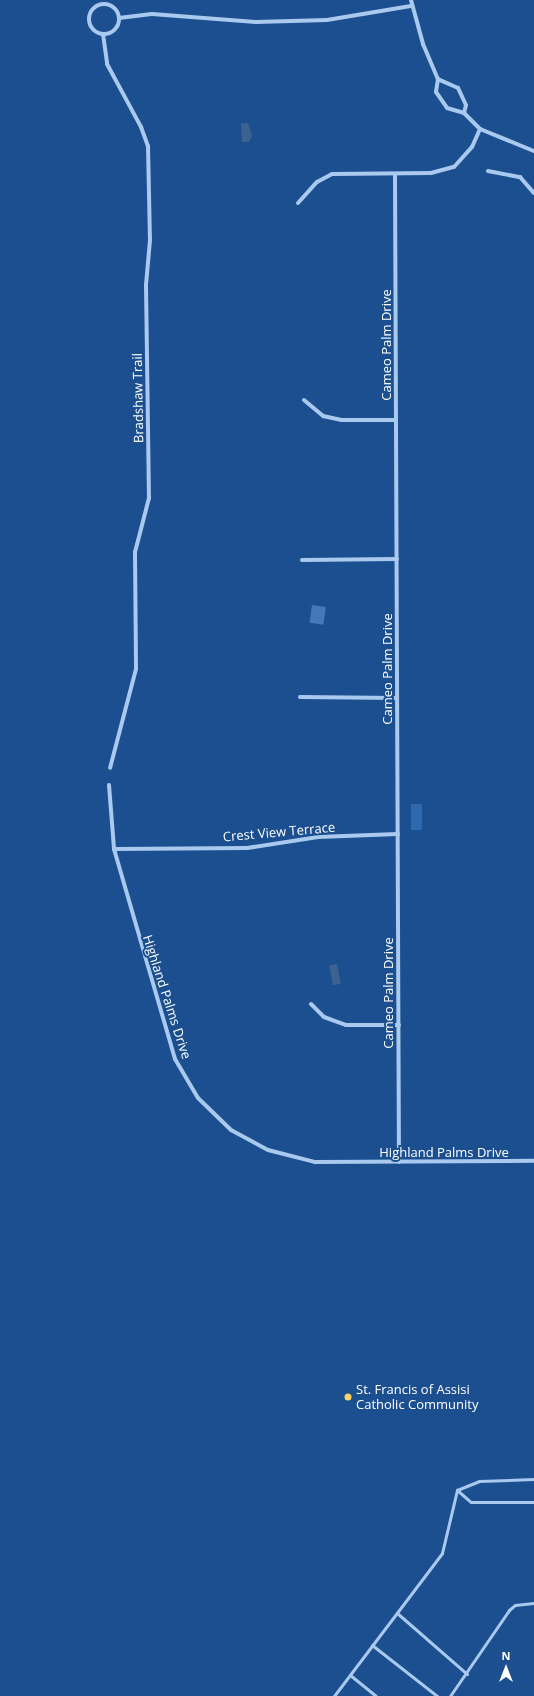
<!DOCTYPE html>
<style>
body{margin:0}
#map{position:relative;width:534px;height:1696px;overflow:hidden;background:#1b4f8f;font-family:"Open Sans",sans-serif}
div>[style]{position:absolute}
[style*='--x']{left:calc(var(--x)*1px);top:calc(var(--y)*1px);width:calc(var(--w)*1px);rotate:calc(var(--a)*1deg)}
.green>*{inset:0;background:#2e69ad;transform-origin:0 0}
.water>*{inset:0;background:#3c6290;transform-origin:0 0}
.building>*{inset:0;background:#4478b7;transform-origin:0 0}
.service>*{height:3px;margin:-1.5px;padding:0 1.5px;transform-origin:1.5px;border-radius:1.5px;background:#a9c9ee}
.minor>*{height:4px;margin:-2px;padding:0 2px;transform-origin:2px;border-radius:2px;background:#a9c9ee}
.minor>.ring{margin:-2px;padding:0;box-sizing:content-box;background:none;border:4px solid #a9c9ee;border-radius:50%}
.dots>*{width:11px;height:11px;translate:-50% -50%;box-sizing:border-box;border:2px solid #1b4f8f;border-radius:50%}
span{translate:-50% -50%;white-space:nowrap;text-align:center;line-height:1.15;-webkit-text-stroke:4px #1b4f8f;paint-order:stroke}
.street-label{font-size:13px;color:#fff}
.poi-label{font-size:13px;color:#fff}
.left{translate:0 -50%;text-align:left}
.north{position:absolute;left:486px;top:1648px;width:40px;height:40px;-webkit-text-stroke:3px #1b4f8f;paint-order:stroke;rotate:0deg;font-size:11px;font-weight:700;line-height:16px;text-align:center;color:#fff}
.north::after{content:'';display:block;margin:auto;width:14px;height:18px;background:#fff;clip-path:polygon(50% 0,100% 100%,50% 72%,0 100%)}
</style>
<div id="map">
<div class="green">
<i style="left:411px;top:804px;width:11px;height:26px"></i>
</div>
<div class="water">
<i style="clip-path:polygon(241px 123px,248px 123px,252px 136px,249px 142px,242px 142px)"></i>
<i style="left:337px;top:964px;width:20px;height:8px;rotate:79deg"></i>
</div>
<div class="building">
<i style="left:312px;top:605px;width:14px;height:18px;rotate:8deg"></i>
</div>
<div class="service">
<i style="--x:457;--y:1490;--w:18;--a:41"></i>
<i style="--x:471;--y:1502;--w:63;--a:0"></i>
<i style="--x:457;--y:1490;--w:24;--a:-22"></i>
<i style="--x:479;--y:1481;--w:55;--a:-2.1"></i>
<i style="--x:397;--y:1613;--w:93;--a:41.1"></i>
<i style="--x:372;--y:1645;--w:83;--a:38.1"></i>
<i style="--x:350;--y:1675;--w:33;--a:39"></i>
<i style="--x:334;--y:1696;--w:179;--a:-52.9"></i>
<i style="--x:442;--y:1553;--w:65;--a:-76.6"></i>
<i style="--x:450;--y:1696;--w:104;--a:-55.5"></i>
<i style="--x:509;--y:1610;--w:8;--a:-40"></i>
<i style="--x:515;--y:1605;--w:19;--a:-6"></i>
</div>
<div class="minor">
<i style="--x:411;--y:0;--w:46;--a:74.7"></i>
<i style="--x:423;--y:44;--w:38;--a:67"></i>
<i class="ring" style="left:89px;top:4px;width:26px;height:26px"></i>
<i style="--x:119;--y:18;--w:33;--a:-7"></i>
<i style="--x:152;--y:14;--w:104;--a:4.4"></i>
<i style="--x:256;--y:22;--w:71;--a:-1.6"></i>
<i style="--x:327;--y:20;--w:85;--a:-9.5"></i>
<i style="--x:103;--y:34;--w:30;--a:82"></i>
<i style="--x:107;--y:64;--w:72;--a:61.6"></i>
<i style="--x:141;--y:127;--w:20;--a:70"></i>
<i style="--x:148;--y:146;--w:94;--a:88.8"></i>
<i style="--x:150;--y:240;--w:45;--a:95.1"></i>
<i style="--x:146;--y:285;--w:213;--a:89.2"></i>
<i style="--x:149;--y:498;--w:56;--a:104.5"></i>
<i style="--x:135;--y:552;--w:117;--a:89.5"></i>
<i style="--x:136;--y:669;--w:102;--a:104.7"></i>
<i style="--x:464;--y:113;--w:8;--a:-76"></i>
<i style="--x:466;--y:105;--w:19;--a:-115"></i>
<i style="--x:458;--y:88;--w:22;--a:-156"></i>
<i style="--x:438;--y:79;--w:13;--a:99"></i>
<i style="--x:436;--y:92;--w:19;--a:55"></i>
<i style="--x:447;--y:108;--w:18;--a:16"></i>
<i style="--x:464;--y:113;--w:23;--a:45"></i>
<i style="--x:480;--y:129;--w:58;--a:22.2"></i>
<i style="--x:488;--y:171;--w:33;--a:11"></i>
<i style="--x:520;--y:177;--w:21;--a:49"></i>
<i style="--x:395;--y:175;--w:987;--a:89.77"></i>
<i style="--x:298;--y:203;--w:28;--a:-48"></i>
<i style="--x:317;--y:182;--w:17;--a:-28"></i>
<i style="--x:332;--y:174;--w:99;--a:-0.6"></i>
<i style="--x:431;--y:173;--w:24;--a:-15"></i>
<i style="--x:454;--y:167;--w:27;--a:-48"></i>
<i style="--x:472;--y:147;--w:20;--a:-66"></i>
<i style="--x:304;--y:400;--w:25;--a:40"></i>
<i style="--x:323;--y:416;--w:19;--a:12"></i>
<i style="--x:342;--y:420;--w:54;--a:0"></i>
<i style="--x:302;--y:560;--w:95;--a:-0.6"></i>
<i style="--x:300;--y:697;--w:97;--a:0.6"></i>
<i style="--x:109;--y:785;--w:64;--a:85.5"></i>
<i style="--x:114;--y:849;--w:219;--a:73.8"></i>
<i style="--x:175;--y:1059;--w:45;--a:59.5"></i>
<i style="--x:198;--y:1098;--w:46;--a:44.1"></i>
<i style="--x:231;--y:1130;--w:42;--a:28.4"></i>
<i style="--x:268;--y:1150;--w:49;--a:14.3"></i>
<i style="--x:315;--y:1162;--w:219;--a:-0.3"></i>
<i style="--x:114;--y:849;--w:133;--a:-0.4"></i>
<i style="--x:247;--y:848;--w:72;--a:-8.8"></i>
<i style="--x:318;--y:837;--w:80;--a:-2.1"></i>
<i style="--x:311;--y:1004;--w:18;--a:45"></i>
<i style="--x:324;--y:1017;--w:23;--a:20"></i>
<i style="--x:346;--y:1025;--w:53;--a:0"></i>
</div>
<div class="dots">
<i style="left:348px;top:1397px;background:#ffd166"></i>
</div>
<div class="street-label">
<span style="left:386px;top:345px;rotate:-90deg">Cameo Palm Drive</span>
<span style="left:138px;top:398px;rotate:-91deg">Bradshaw Trail</span>
<span style="left:387px;top:669px;rotate:-90deg">Cameo Palm Drive</span>
<span style="left:279px;top:832px;rotate:-5deg">Crest View Terrace</span>
<span style="left:388px;top:993px;rotate:-90deg">Cameo Palm Drive</span>
<span style="left:167px;top:997px;rotate:72deg">Highland Palms Drive</span>
<span style="left:444px;top:1152px">Highland Palms Drive</span>
</div>
<div class="poi-label">
<span class="left" style="left:356px;top:1397px">St. Francis of Assisi<br>Catholic Community</span>
</div>
<div class="north">N</div>
</div>
